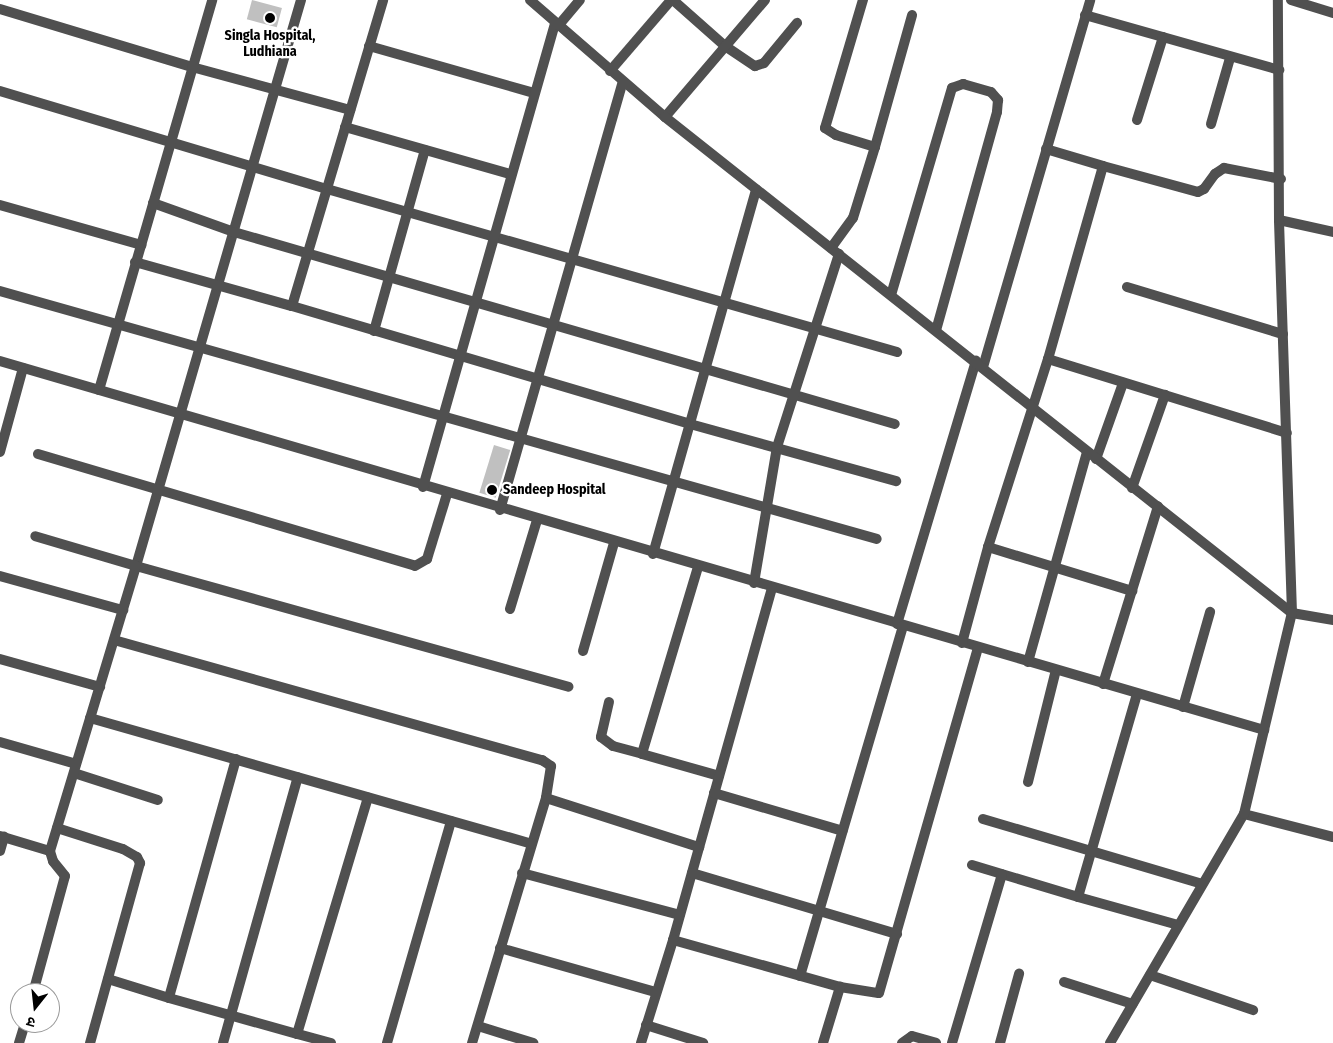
<!DOCTYPE html>
<meta charset="utf-8">
<style>
body{margin:0}
#map{position:relative;width:1333px;height:1043px;overflow:hidden;background:#fff;font-family:"Fira Sans Condensed","Noto Sans Devanagari",sans-serif}
div>[style]{position:absolute}
[style*='--x']{left:calc(var(--x)*1px);top:calc(var(--y)*1px);width:calc(var(--w)*1px);rotate:calc(var(--a)*1deg)}
.building>*{inset:0;background:#c0c0c0;transform-origin:0 0}
.minor>*{height:10px;margin:-5px;padding:0 5px;transform-origin:5px;border-radius:5px;background:#505050}
.tertiary>*{height:10px;margin:-5px;padding:0 5px;transform-origin:5px;border-radius:5px;background:#505050}
.dots>*{width:14px;height:14px;translate:-50% -50%;box-sizing:border-box;border:2px solid #fff;border-radius:50%}
span{translate:-50% -50%;white-space:nowrap;text-align:center;line-height:1.15;-webkit-text-stroke:4.5px #fff;paint-order:stroke}
.poi-label{font-size:14px;color:#000;font-weight:700}
.left{translate:0 -50%;text-align:left}
.north{position:absolute;left:10px;top:983px;width:50px;height:50px;box-sizing:border-box;background:#fff;border:1px solid #999;border-radius:50%;rotate:196deg;font-size:14px;font-weight:700;line-height:20px;text-align:center;color:#000}
.north::after{content:'';display:block;margin:auto;width:18px;height:22px;background:#000;clip-path:polygon(50% 0,100% 100%,50% 72%,0 100%)}
</style>
<div id="map">
<div class="building">
<i style="left:252px;top:0;width:31px;height:20px;rotate:15deg"></i>
<i style="left:494px;top:445px;width:17px;height:50px;rotate:17deg"></i>
</div>
<div class="minor">
<i style="--x:301;--y:0;--w:590;--a:106.25"></i>
<i style="--x:136;--y:566;--w:449;--a:15.6"></i>
<i style="--x:673;--y:0;--w:69;--a:41.5"></i>
<i style="--x:725;--y:46;--w:36;--a:34"></i>
<i style="--x:755;--y:66;--w:9;--a:-18"></i>
<i style="--x:764;--y:63;--w:52;--a:-50.5"></i>
<i style="--x:1291;--y:0;--w:44;--a:17.2"></i>
<i style="--x:0;--y:9;--w:201;--a:16.8"></i>
<i style="--x:192;--y:67;--w:164;--a:15.2"></i>
<i style="--x:1085;--y:15;--w:202;--a:15.8"></i>
<i style="--x:558;--y:26;--w:34;--a:-50"></i>
<i style="--x:369;--y:46;--w:172;--a:15.9"></i>
<i style="--x:610;--y:71;--w:94;--a:-49.3"></i>
<i style="--x:0;--y:91;--w:341;--a:16.7"></i>
<i style="--x:327;--y:189;--w:593;--a:15.96"></i>
<i style="--x:665;--y:117;--w:154;--a:-49.5"></i>
<i style="--x:1137;--y:120;--w:87;--a:-72.6"></i>
<i style="--x:1211;--y:124;--w:69;--a:-73.9"></i>
<i style="--x:345;--y:127;--w:172;--a:15.9"></i>
<i style="--x:875;--y:147;--w:137;--a:-74.3"></i>
<i style="--x:1046;--y:149;--w:59;--a:16.6"></i>
<i style="--x:1103;--y:166;--w:201;--a:105.9"></i>
<i style="--x:1048;--y:359;--w:197;--a:107.7"></i>
<i style="--x:988;--y:547;--w:151;--a:17"></i>
<i style="--x:1103;--y:166;--w:98;--a:15.3"></i>
<i style="--x:1198;--y:192;--w:7;--a:-27"></i>
<i style="--x:1204;--y:189;--w:19;--a:-54"></i>
<i style="--x:1215;--y:174;--w:11;--a:-34"></i>
<i style="--x:1224;--y:168;--w:58;--a:10.9"></i>
<i style="--x:153;--y:203;--w:86;--a:19.7"></i>
<i style="--x:234;--y:232;--w:688;--a:16.2"></i>
<i style="--x:0;--y:205;--w:147;--a:15.8"></i>
<i style="--x:1279;--y:220;--w:55;--a:12.5"></i>
<i style="--x:831;--y:248;--w:37;--a:-54"></i>
<i style="--x:853;--y:218;--w:74;--a:-72.8"></i>
<i style="--x:875;--y:147;--w:41;--a:-162.9"></i>
<i style="--x:836;--y:135;--w:13;--a:-148"></i>
<i style="--x:825;--y:128;--w:134;--a:-73.5"></i>
<i style="--x:135;--y:262;--w:163;--a:15.7"></i>
<i style="--x:292;--y:306;--w:319;--a:-73.4"></i>
<i style="--x:1127;--y:287;--w:163;--a:16.8"></i>
<i style="--x:0;--y:291;--w:911;--a:15.79"></i>
<i style="--x:891;--y:295;--w:216;--a:-73.6"></i>
<i style="--x:952;--y:88;--w:12;--a:-20"></i>
<i style="--x:963;--y:84;--w:29;--a:16"></i>
<i style="--x:991;--y:92;--w:11;--a:49"></i>
<i style="--x:998;--y:100;--w:12;--a:95"></i>
<i style="--x:997;--y:112;--w:226;--a:105.6"></i>
<i style="--x:292;--y:306;--w:415;--a:16.5"></i>
<i style="--x:690;--y:424;--w:214;--a:15.5"></i>
<i style="--x:374;--y:331;--w:188;--a:-74.3"></i>
<i style="--x:1048;--y:359;--w:250;--a:17.2"></i>
<i style="--x:0;--y:361;--w:1317;--a:16.27"></i>
<i style="--x:983;--y:367;--w:382;--a:-73.7"></i>
<i style="--x:99;--y:390;--w:406;--a:-73.8"></i>
<i style="--x:0;--y:452;--w:87;--a:-74.7"></i>
<i style="--x:38;--y:454;--w:393;--a:16.5"></i>
<i style="--x:415;--y:566;--w:14;--a:-30"></i>
<i style="--x:427;--y:559;--w:68;--a:-72.9"></i>
<i style="--x:1096;--y:459;--w:81;--a:-70.4"></i>
<i style="--x:423;--y:487;--w:482;--a:-74.1"></i>
<i style="--x:1132;--y:488;--w:99;--a:-70.5"></i>
<i style="--x:500;--y:510;--w:445;--a:-74"></i>
<i style="--x:653;--y:554;--w:379;--a:-74.2"></i>
<i style="--x:698;--y:567;--w:195;--a:106.7"></i>
<i style="--x:642;--y:754;--w:80;--a:15.9"></i>
<i style="--x:0;--y:576;--w:128;--a:15.5"></i>
<i style="--x:754;--y:583;--w:138;--a:-80.4"></i>
<i style="--x:777;--y:447;--w:203;--a:-72.2"></i>
<i style="--x:772;--y:588;--w:366;--a:105.7"></i>
<i style="--x:673;--y:940;--w:173;--a:15.7"></i>
<i style="--x:840;--y:987;--w:39;--a:9"></i>
<i style="--x:879;--y:993;--w:359;--a:-74"></i>
<i style="--x:510;--y:609;--w:93;--a:-73.1"></i>
<i style="--x:1292;--y:613;--w:42;--a:9.7"></i>
<i style="--x:897;--y:624;--w:275;--a:-73.3"></i>
<i style="--x:114;--y:640;--w:445;--a:15.7"></i>
<i style="--x:542;--y:760;--w:11;--a:34"></i>
<i style="--x:551;--y:766;--w:32;--a:99"></i>
<i style="--x:546;--y:798;--w:256;--a:106.8"></i>
<i style="--x:962;--y:643;--w:99;--a:-74.8"></i>
<i style="--x:583;--y:651;--w:112;--a:-74"></i>
<i style="--x:0;--y:659;--w:104;--a:15.6"></i>
<i style="--x:1028;--y:662;--w:218;--a:-74.3"></i>
<i style="--x:1103;--y:684;--w:186;--a:-72.8"></i>
<i style="--x:1137;--y:694;--w:211;--a:106.2"></i>
<i style="--x:1078;--y:897;--w:104;--a:15.6"></i>
<i style="--x:609;--y:702;--w:36;--a:103"></i>
<i style="--x:601;--y:737;--w:15;--a:37"></i>
<i style="--x:613;--y:746;--w:30;--a:15"></i>
<i style="--x:1183;--y:707;--w:99;--a:-74.1"></i>
<i style="--x:90;--y:718;--w:459;--a:15.9"></i>
<i style="--x:0;--y:742;--w:79;--a:16.1"></i>
<i style="--x:236;--y:759;--w:248;--a:105.7"></i>
<i style="--x:169;--y:998;--w:133;--a:15.7"></i>
<i style="--x:74;--y:773;--w:88;--a:17.8"></i>
<i style="--x:1028;--y:782;--w:115;--a:-76"></i>
<i style="--x:714;--y:793;--w:134;--a:16.4"></i>
<i style="--x:546;--y:798;--w:161;--a:17.8"></i>
<i style="--x:983;--y:819;--w:228;--a:16.5"></i>
<i style="--x:57;--y:828;--w:69;--a:17.7"></i>
<i style="--x:123;--y:849;--w:16;--a:30"></i>
<i style="--x:137;--y:857;--w:7;--a:63"></i>
<i style="--x:140;--y:863;--w:187;--a:105.5"></i>
<i style="--x:0;--y:836;--w:52;--a:16.7"></i>
<i style="--x:0;--y:851;--w:15;--a:-74"></i>
<i style="--x:972;--y:865;--w:111;--a:16.8"></i>
<i style="--x:522;--y:873;--w:163;--a:14.9"></i>
<i style="--x:692;--y:873;--w:214;--a:16.6"></i>
<i style="--x:500;--y:948;--w:161;--a:15.8"></i>
<i style="--x:1150;--y:975;--w:109;--a:18.8"></i>
<i style="--x:800;--y:976;--w:365;--a:-73.6"></i>
<i style="--x:108;--y:979;--w:64;--a:17.3"></i>
<i style="--x:1064;--y:982;--w:72;--a:17.7"></i>
<i style="--x:33;--y:993;--w:121;--a:-74.7"></i>
<i style="--x:65;--y:876;--w:19;--a:-129"></i>
<i style="--x:53;--y:861;--w:10;--a:-107"></i>
<i style="--x:50;--y:851;--w:298;--a:-73.2"></i>
<i style="--x:136;--y:566;--w:105;--a:-163.5"></i>
<i style="--x:646;--y:1025;--w:60;--a:17.5"></i>
<i style="--x:478;--y:1026;--w:58;--a:17.2"></i>
<i style="--x:19;--y:1043;--w:21;--a:-73"></i>
<i style="--x:223;--y:1043;--w:276;--a:-74.3"></i>
<i style="--x:331;--y:1043;--w:35;--a:-165"></i>
<i style="--x:297;--y:1034;--w:247;--a:-73.3"></i>
<i style="--x:387;--y:1043;--w:231;--a:-73.9"></i>
<i style="--x:641;--y:1043;--w:108;--a:-72.7"></i>
<i style="--x:823;--y:1043;--w:59;--a:-73.1"></i>
<i style="--x:902;--y:1043;--w:12;--a:-35"></i>
<i style="--x:912;--y:1036;--w:25;--a:16"></i>
<i style="--x:952;--y:1043;--w:176;--a:-73.5"></i>
<i style="--x:1000;--y:1043;--w:72;--a:-74.6"></i>
</div>
<div class="tertiary">
<i style="--x:530;--y:0;--w:179;--a:40.9"></i>
<i style="--x:665;--y:117;--w:799;--a:38.35"></i>
<i style="--x:1244;--y:814;--w:92;--a:14.5"></i>
<i style="--x:1110;--y:1043;--w:265;--a:-59.7"></i>
<i style="--x:1244;--y:814;--w:207;--a:-76.6"></i>
<i style="--x:1292;--y:613;--w:393;--a:-91.9"></i>
<i style="--x:1279;--y:220;--w:220;--a:-90.3"></i>
</div>
<div class="dots">
<i style="left:270px;top:18px;background:#000"></i>
<i style="left:492px;top:490px;background:#000"></i>
</div>
<div class="poi-label">
<span style="left:270px;top:44px">Singla Hospital,<br>Ludhiana</span>
<span class="left" style="left:503px;top:490px">Sandeep Hospital</span>
</div>
<div class="north">उ</div>
</div>
